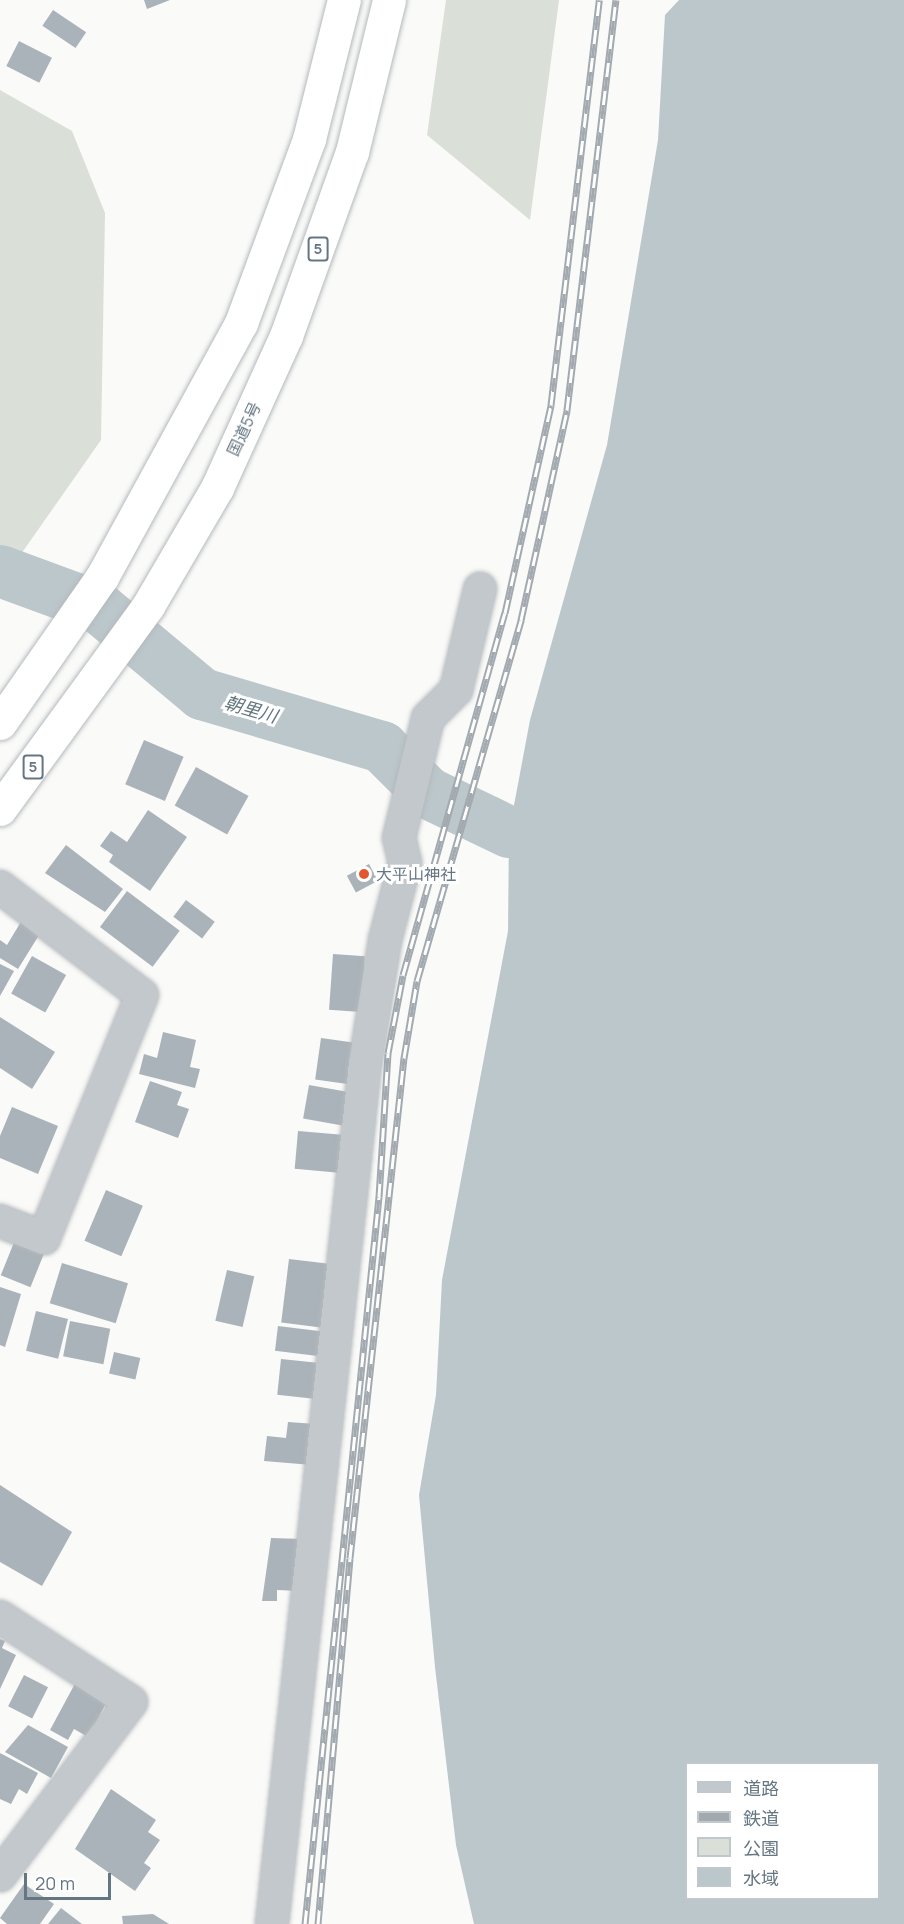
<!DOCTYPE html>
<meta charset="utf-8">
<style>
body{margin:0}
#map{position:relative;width:904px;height:1924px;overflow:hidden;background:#fafaf8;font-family:Manrope,"Noto Sans JP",sans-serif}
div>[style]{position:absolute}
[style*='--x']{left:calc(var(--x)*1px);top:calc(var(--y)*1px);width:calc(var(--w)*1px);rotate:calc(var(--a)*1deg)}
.green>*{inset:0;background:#dadfd7}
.water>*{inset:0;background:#bbc7cb}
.river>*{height:52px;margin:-26px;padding:0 26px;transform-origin:26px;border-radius:26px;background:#bbc7cb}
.building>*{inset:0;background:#aab3b9;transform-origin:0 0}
.roads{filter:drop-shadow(0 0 2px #b4b9bd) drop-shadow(0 0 2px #b4b9bd)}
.minor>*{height:32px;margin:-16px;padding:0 16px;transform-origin:16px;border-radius:16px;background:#c3c8cc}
.trunk>*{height:33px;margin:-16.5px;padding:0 16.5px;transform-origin:16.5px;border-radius:16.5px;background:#fff}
.rail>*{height:7px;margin-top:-3.5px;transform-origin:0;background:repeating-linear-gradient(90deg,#fff 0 14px,#a2aab0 0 28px);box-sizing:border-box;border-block:2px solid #a2aab0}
.dots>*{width:16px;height:16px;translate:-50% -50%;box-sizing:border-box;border:3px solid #fff;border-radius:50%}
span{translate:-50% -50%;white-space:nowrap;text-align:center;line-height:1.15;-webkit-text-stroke:6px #fff;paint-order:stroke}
.shield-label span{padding:2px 4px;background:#fff;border:2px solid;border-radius:4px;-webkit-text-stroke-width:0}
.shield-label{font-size:15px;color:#657683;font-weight:700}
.street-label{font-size:16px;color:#657683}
.poi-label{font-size:16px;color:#657683}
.left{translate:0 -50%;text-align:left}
.water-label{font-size:18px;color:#60757c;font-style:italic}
.legend{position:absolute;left:685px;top:1762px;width:195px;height:138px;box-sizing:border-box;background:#fff;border:2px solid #c1c8cd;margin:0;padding:8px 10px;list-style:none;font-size:18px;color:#657683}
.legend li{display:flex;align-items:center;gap:12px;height:30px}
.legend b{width:30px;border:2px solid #c1c8cd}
.scale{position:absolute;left:24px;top:1873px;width:87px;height:27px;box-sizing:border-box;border:3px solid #657683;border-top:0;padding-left:8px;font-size:18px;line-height:21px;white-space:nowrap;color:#657683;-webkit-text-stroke:4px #fff;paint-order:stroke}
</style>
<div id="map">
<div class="green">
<i style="clip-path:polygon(446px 0,559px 0,530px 220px,427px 135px)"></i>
<i style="clip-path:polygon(0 90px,72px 131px,105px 213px,101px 440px,0 584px)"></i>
</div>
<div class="water">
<i style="clip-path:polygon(evenodd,679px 0,904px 0,904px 1924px,474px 1924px,456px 1845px,435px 1667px,419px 1495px,436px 1395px,442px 1280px,508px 931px,509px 832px,530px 720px,607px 445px,658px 140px,665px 15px,679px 0,686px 1764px,878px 1764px,878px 1898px,686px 1898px,686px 1764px)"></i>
</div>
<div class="river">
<i style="--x:0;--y:571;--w:104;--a:20.2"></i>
<i style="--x:98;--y:607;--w:136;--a:39.9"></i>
<i style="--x:202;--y:694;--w:188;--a:16.4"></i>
<i style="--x:382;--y:747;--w:65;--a:45"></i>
<i style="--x:428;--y:793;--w:90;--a:25.7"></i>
</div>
<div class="building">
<i style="clip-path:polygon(144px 0,170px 0,147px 9px)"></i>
<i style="left:53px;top:10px;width:40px;height:19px;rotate:34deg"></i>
<i style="left:19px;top:41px;width:37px;height:28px;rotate:27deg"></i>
<i style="left:144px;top:740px;width:43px;height:48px;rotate:23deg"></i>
<i style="left:196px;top:767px;width:60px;height:44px;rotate:29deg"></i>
<i style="clip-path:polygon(148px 810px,187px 837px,150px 891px,109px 862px,113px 855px,100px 846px,111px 831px,127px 842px)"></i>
<i style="clip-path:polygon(66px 845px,123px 889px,105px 912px,45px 873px)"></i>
<i style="left:369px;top:864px;width:19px;height:25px;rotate:62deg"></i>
<i style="left:127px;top:891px;width:66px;height:45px;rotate:37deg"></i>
<i style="left:186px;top:900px;width:36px;height:21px;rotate:37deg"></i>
<i style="clip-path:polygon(25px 915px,44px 927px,18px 969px,0 958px,0 940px,7px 945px)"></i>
<i style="left:333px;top:954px;width:32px;height:56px;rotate:4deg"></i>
<i style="left:32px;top:956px;width:39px;height:43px;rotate:29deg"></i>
<i style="clip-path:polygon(0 964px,14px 971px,0 996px)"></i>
<i style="clip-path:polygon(0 1017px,55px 1052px,32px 1089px,0 1068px)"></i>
<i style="clip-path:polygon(163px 1032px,196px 1040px,190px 1067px,200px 1069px,195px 1088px,139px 1074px,144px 1054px,157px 1058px)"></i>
<i style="left:321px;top:1038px;width:36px;height:42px;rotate:8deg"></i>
<i style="clip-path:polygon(150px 1081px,182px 1092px,177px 1105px,189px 1109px,178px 1138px,135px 1122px)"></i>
<i style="left:309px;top:1085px;width:47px;height:34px;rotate:10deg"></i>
<i style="clip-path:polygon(12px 1107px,58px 1126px,38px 1174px,0 1158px,0 1136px)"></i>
<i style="left:298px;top:1131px;width:47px;height:38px;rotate:5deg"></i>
<i style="left:106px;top:1190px;width:40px;height:55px;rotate:23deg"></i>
<i style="left:15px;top:1240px;width:32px;height:38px;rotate:22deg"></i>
<i style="left:289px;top:1259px;width:42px;height:64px;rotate:7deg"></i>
<i style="left:62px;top:1263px;width:69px;height:42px;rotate:17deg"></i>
<i style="left:227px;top:1270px;width:28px;height:52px;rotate:13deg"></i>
<i style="clip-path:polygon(0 1287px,21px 1294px,5px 1347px,0 1345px)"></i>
<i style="left:36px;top:1311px;width:33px;height:41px;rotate:14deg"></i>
<i style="left:70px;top:1321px;width:41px;height:36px;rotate:11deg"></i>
<i style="left:278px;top:1326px;width:43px;height:25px;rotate:7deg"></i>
<i style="left:114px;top:1352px;width:27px;height:22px;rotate:13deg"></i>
<i style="left:281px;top:1359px;width:39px;height:36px;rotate:6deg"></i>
<i style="clip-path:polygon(288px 1422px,316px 1424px,312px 1465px,264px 1461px,267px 1436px,286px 1438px)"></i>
<i style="clip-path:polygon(0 1485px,72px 1532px,42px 1586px,0 1562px)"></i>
<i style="clip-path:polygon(271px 1538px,303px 1539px,301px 1591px,277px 1590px,277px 1601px,262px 1601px)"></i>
<i style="clip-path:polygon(0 1639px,5px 1641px,2px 1648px,16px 1655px,0 1689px)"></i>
<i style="left:24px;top:1675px;width:27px;height:35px;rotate:27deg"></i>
<i style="clip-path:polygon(78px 1678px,110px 1696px,88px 1737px,74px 1729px,68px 1740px,50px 1730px)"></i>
<i style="clip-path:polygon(28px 1725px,68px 1747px,51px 1778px,5px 1752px)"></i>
<i style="clip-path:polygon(0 1753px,38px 1773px,27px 1794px,19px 1789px,11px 1804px,0 1799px)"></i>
<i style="clip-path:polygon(111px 1789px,156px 1820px,148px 1832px,160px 1840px,144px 1863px,151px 1868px,135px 1891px,75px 1849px)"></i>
<i style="clip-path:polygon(24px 1884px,54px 1904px,40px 1924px,7px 1924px,0 1918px)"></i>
<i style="clip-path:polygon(61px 1908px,82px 1924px,48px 1924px)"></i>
<i style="clip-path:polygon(153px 1914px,169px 1924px,123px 1924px,122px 1916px)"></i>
</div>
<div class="roads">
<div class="minor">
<i style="--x:0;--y:887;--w:178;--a:37.3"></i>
<i style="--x:142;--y:995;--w:262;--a:112"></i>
<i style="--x:44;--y:1238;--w:47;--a:-158.9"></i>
<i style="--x:0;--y:1617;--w:156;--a:33"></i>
<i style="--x:131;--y:1702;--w:217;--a:127.1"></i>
<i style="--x:272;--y:1924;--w:865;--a:-83.83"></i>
<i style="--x:365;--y:1064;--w:126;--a:-80.8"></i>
<i style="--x:385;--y:940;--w:80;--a:-75.4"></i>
<i style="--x:405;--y:863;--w:26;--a:-103"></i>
<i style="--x:399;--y:838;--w:123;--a:-76.4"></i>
<i style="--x:428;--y:718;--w:40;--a:-45"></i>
<i style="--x:456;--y:690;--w:104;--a:-76.6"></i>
</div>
<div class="trunk">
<i style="--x:0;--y:723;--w:178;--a:-55.1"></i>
<i style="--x:102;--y:577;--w:290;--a:-61.3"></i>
<i style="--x:241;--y:323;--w:196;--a:-69.7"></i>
<i style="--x:309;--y:139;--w:143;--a:-75.9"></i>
<i style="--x:0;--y:809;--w:251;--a:-53.9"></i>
<i style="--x:148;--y:606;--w:137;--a:-59.7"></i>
<i style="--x:217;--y:488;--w:167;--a:-65.6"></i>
<i style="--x:286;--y:336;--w:195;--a:-70.3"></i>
<i style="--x:352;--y:152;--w:156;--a:-76.3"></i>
</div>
</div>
<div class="rail">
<i style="--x:305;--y:1924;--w:731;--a:-84.19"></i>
<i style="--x:379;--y:1197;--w:144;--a:-86.4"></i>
<i style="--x:388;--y:1053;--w:79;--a:-79.1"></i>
<i style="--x:403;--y:975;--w:376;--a:-74.3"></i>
<i style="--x:505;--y:613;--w:213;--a:-77.5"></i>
<i style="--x:551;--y:405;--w:408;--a:-83.2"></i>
<i style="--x:318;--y:1924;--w:367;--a:-85"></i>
<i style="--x:350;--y:1558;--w:503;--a:-83.84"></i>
<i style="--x:404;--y:1058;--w:78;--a:-80.4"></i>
<i style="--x:417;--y:981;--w:376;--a:-73.9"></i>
<i style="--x:521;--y:620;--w:215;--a:-77.6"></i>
<i style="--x:567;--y:410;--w:413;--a:-83.2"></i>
</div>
<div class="dots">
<i style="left:364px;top:874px;background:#e4572e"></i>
</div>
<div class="shield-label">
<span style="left:318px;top:249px">5</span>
<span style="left:33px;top:767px">5</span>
</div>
<div class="street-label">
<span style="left:244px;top:429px;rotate:-65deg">国道5号</span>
</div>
<div class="poi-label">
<span class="left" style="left:376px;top:874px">大平山神社</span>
</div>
<div class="water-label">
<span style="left:251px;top:709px;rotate:16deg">朝里川</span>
</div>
<ul class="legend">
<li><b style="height:8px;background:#c3c8cc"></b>道路</li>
<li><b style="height:8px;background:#a2aab0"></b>鉄道</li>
<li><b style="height:16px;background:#dadfd7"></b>公園</li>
<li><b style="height:16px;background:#bbc7cb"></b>水域</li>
</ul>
<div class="scale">20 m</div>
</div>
